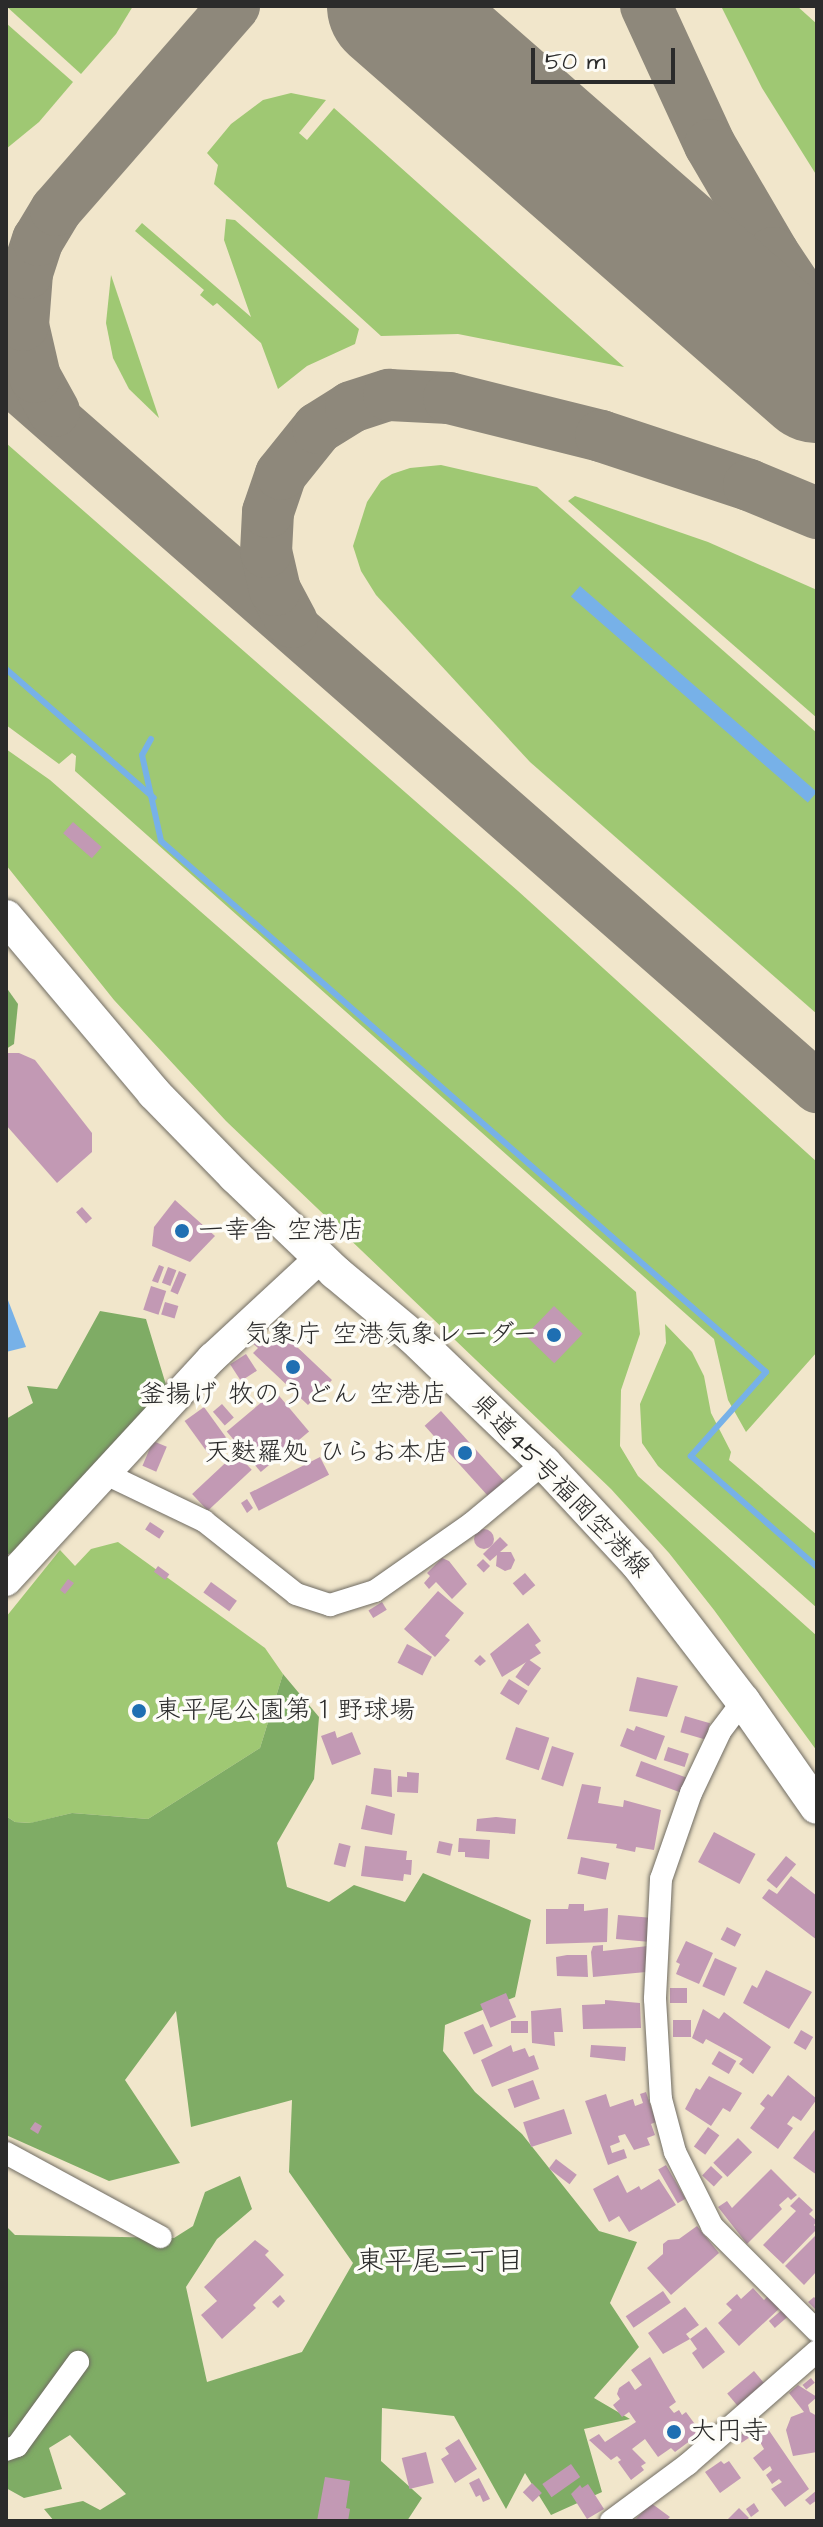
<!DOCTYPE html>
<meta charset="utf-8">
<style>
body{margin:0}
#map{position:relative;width:823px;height:2527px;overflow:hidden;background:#f1e6cb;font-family:"Architects Daughter","Klee One",sans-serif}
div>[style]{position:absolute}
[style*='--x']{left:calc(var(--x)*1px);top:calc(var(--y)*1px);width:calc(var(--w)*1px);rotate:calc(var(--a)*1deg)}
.green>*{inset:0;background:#9fc873}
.forest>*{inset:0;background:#7fac65}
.water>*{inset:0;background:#77b1e8;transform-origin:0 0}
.stream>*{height:6px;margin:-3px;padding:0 3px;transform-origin:3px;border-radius:3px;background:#77b1e8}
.taxiway>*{height:52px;margin:-26px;padding:0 26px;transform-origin:26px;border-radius:26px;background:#8e887b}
.runway>*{height:130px;margin:-65px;padding:0 65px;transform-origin:65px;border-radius:65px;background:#8e887b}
.building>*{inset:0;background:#c299b4;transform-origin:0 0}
.round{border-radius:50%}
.roads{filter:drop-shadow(0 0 2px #706c63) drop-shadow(0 0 2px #706c63)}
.street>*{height:22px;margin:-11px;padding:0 11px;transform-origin:11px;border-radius:11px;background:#fff}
.secondary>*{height:30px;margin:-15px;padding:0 15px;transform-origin:15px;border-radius:15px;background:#fff}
.primary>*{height:34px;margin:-17px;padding:0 17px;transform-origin:17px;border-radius:17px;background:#fff}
.dots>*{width:22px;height:22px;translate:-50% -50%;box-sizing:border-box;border:4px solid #fdfcf7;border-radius:50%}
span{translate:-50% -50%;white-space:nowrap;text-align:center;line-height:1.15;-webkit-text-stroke:7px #fdfcf7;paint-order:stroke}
.poi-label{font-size:26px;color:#2b2b2b}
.left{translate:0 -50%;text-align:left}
.right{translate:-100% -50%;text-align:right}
.street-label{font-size:26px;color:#2b2b2b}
.neighbourhood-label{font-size:28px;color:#2b2b2b}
.frame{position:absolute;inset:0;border:8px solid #2b2b2b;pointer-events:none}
.scale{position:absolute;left:531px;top:48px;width:144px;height:36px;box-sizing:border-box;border:4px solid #2b2b2b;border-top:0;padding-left:10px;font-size:24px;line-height:28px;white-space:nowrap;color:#2b2b2b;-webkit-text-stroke:6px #fdfcf7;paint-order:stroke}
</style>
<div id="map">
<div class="green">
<i style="clip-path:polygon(6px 6px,133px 6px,116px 34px,81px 74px)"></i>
<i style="clip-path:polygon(721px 6px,797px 6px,817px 24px,817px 176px,762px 88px)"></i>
<i style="clip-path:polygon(6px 23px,73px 82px,39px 122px,6px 149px)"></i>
<i style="clip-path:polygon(291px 93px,326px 100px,299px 133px,307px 140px,334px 108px,624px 367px,458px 334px,381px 336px,214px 184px,218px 165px,207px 153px,231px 124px,263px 100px)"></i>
<i style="clip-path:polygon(226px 219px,235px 220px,359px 329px,355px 344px,307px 366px,278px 389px,261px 343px,217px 303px,213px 306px,200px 295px,204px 290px,135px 231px,142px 223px,251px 317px,224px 240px)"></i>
<i style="clip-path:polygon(111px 275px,159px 418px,129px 389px,113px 358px,106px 323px)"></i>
<i style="clip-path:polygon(6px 443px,518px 891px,817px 1162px,817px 1352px,746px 1432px,728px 1400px,714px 1339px,75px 771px,76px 756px,72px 753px,59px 764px,6px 725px)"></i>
<i style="clip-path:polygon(441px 465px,537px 487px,817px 733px,817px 1014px,530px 762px,376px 595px,361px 571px,353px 546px,367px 502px,381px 481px,392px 474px,410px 468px)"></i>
<i style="clip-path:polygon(575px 496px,708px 542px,817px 590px,817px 718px,568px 501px)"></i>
<i style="clip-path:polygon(6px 749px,50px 780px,636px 1292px,640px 1334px,621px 1390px,620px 1446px,638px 1476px,817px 1636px,817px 1751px,714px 1610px,669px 1553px,611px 1489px,226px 1121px,114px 1000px,6px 865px)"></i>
<i style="clip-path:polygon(665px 1324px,692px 1352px,704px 1376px,711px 1413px,731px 1452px,729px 1460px,817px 1535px,817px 1608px,658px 1466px,642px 1443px,640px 1404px,666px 1343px)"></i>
<i style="clip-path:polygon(118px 1542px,265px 1648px,283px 1674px,260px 1748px,148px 1819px,72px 1813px,31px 1823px,15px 1822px,6px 1816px,6px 1617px,60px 1550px,75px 1566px,91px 1549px)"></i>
</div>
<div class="forest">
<i style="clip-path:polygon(6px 987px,18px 1004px,14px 1044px,6px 1049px)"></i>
<i style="clip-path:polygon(100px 1311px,146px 1319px,170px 1398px,48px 1539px,6px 1555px,6px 1419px,33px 1403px,27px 1386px,57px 1389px)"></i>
<i style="clip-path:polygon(283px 1674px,319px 1717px,314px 1779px,277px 1843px,287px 1887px,329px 1902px,354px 1885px,405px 1902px,423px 1873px,531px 1920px,515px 1997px,445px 2025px,443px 2051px,475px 2092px,522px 2134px,599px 2231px,637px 2242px,610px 2303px,639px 2347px,594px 2398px,630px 2419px,584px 2429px,602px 2492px,551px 2515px,525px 2473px,506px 2509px,454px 2416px,382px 2408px,381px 2461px,422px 2498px,407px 2521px,54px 2521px,44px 2509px,83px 2501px,100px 2510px,126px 2494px,70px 2435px,49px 2448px,62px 2489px,24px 2498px,6px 2488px,6px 2226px,15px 2235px,174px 2238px,193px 2226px,205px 2192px,240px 2176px,252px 2209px,217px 2239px,186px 2287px,207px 2382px,302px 2352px,353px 2263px,289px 2172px,292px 2100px,191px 2127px,176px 2011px,125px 2080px,180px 2163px,109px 2181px,6px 2135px,6px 1816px,15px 1822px,30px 1823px,72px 1813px,148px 1819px,260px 1748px)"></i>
</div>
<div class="water">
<i style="left:580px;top:586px;width:314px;height:14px;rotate:41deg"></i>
<i style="clip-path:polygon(6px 1295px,26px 1347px,6px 1352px)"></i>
</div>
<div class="stream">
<i style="--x:6;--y:669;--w:196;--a:41.1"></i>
<i style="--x:151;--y:739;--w:18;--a:119"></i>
<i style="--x:142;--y:755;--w:88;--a:77.5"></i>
<i style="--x:161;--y:841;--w:805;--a:41.27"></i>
<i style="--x:766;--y:1372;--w:113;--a:131.8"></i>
<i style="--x:691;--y:1456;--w:168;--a:41.4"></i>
</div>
<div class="taxiway">
<i style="--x:370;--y:6;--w:52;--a:25.1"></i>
<i style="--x:646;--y:6;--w:153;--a:65.3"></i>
<i style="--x:710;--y:145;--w:125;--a:59.7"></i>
<i style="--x:773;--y:253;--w:79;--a:56.3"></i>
<i style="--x:6;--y:376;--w:1079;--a:41.24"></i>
<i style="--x:54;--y:411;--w:39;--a:-119"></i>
<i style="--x:35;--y:377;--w:53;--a:-103"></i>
<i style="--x:23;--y:325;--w:52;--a:-85.6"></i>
<i style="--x:27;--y:273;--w:35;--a:-72"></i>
<i style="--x:38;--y:240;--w:35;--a:-59"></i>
<i style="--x:56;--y:210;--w:271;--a:-48.9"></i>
<i style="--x:292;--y:622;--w:36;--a:-118"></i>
<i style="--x:275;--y:590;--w:39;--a:-103"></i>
<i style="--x:266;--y:552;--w:40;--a:-87.1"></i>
<i style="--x:268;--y:512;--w:40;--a:-71.1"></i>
<i style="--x:281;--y:474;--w:59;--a:-51.2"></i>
<i style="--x:318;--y:428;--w:39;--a:-32"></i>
<i style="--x:351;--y:407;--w:40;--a:-18"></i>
<i style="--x:389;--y:395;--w:60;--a:2.9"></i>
<i style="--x:449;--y:398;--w:157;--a:14"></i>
<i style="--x:601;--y:436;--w:156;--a:18.3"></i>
<i style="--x:749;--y:485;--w:74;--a:22.4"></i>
</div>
<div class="runway">
<i style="--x:392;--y:6;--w:565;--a:41.2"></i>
</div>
<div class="building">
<i style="left:73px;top:822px;width:38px;height:15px;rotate:41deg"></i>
<i style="clip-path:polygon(6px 1053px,19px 1053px,35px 1060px,92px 1133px,92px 1152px,57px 1183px,6px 1125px)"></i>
<i style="clip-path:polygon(175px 1200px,215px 1236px,190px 1262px,152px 1246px,154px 1227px)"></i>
<i style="left:82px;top:1207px;width:15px;height:8px;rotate:48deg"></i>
<i style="clip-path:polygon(159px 1265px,164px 1267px,158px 1283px,152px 1281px)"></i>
<i style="left:168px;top:1267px;width:9px;height:17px;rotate:21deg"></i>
<i style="left:179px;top:1271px;width:8px;height:22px;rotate:23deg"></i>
<i style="left:151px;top:1286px;width:16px;height:25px;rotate:18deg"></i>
<i style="left:165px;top:1302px;width:14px;height:13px;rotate:17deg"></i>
<i style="left:554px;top:1306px;width:40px;height:41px;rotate:44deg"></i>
<i style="clip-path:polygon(277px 1328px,332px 1380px,308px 1405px,253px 1353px,258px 1348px,250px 1341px,259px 1332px,267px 1339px)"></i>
<i style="left:246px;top:1354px;width:20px;height:19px;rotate:57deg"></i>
<i style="left:275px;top:1391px;width:53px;height:63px;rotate:50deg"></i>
<i style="left:222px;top:1404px;width:18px;height:12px;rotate:49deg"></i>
<i style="left:204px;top:1407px;width:41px;height:24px;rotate:54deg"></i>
<i style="left:441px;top:1411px;width:95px;height:22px;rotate:48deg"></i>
<i style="left:153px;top:1441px;width:15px;height:27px;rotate:23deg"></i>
<i style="left:236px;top:1453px;width:23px;height:60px;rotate:47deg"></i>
<i style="left:320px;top:1457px;width:20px;height:79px;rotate:63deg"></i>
<i style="clip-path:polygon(247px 1499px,253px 1508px,247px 1513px,241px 1503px)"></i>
<i style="left:150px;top:1522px;width:17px;height:9px;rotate:33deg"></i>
<i class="round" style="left:474px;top:1529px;width:20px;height:20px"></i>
<i style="clip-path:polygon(500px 1537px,508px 1545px,500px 1552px,511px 1552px,515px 1560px,511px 1569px,505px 1571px,496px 1566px,497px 1555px,490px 1561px,483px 1554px)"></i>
<i style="clip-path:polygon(442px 1558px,449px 1561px,467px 1584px,452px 1599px,436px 1582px,429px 1589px,424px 1583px,430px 1576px,427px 1573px)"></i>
<i style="left:483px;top:1559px;width:10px;height:9px;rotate:45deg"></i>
<i style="left:158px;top:1566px;width:14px;height:7px;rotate:36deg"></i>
<i style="left:525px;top:1573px;width:16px;height:16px;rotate:50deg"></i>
<i style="clip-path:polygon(68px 1579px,74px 1583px,65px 1594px,60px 1590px)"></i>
<i style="left:211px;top:1582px;width:32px;height:13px;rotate:36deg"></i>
<i style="clip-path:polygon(438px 1591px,464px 1613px,445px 1636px,450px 1640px,435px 1657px,404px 1629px)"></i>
<i style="left:382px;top:1602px;width:9px;height:16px;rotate:58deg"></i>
<i style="clip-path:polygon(528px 1623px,541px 1641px,535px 1645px,541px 1653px,502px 1677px,490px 1654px)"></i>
<i style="left:407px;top:1644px;width:28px;height:21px;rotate:27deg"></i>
<i style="clip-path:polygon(480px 1655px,486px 1661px,480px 1666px,474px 1661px)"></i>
<i style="left:528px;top:1659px;width:16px;height:22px;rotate:35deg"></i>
<i style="clip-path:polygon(637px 1677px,678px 1686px,667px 1717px,629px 1711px)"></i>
<i style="left:509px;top:1679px;width:22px;height:17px;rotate:32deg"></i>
<i style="left:685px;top:1716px;width:26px;height:17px;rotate:16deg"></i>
<i style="clip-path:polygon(636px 1726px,665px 1736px,656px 1760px,620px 1746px,627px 1728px,634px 1731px)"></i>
<i style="left:516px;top:1727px;width:35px;height:34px;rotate:18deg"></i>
<i style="clip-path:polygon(335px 1731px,337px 1738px,352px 1732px,361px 1754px,332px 1765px,321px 1736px)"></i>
<i style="left:552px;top:1746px;width:23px;height:35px;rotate:18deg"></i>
<i style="left:668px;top:1747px;width:22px;height:14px;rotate:18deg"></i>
<i style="left:641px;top:1761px;width:51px;height:16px;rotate:20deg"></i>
<i style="clip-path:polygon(374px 1768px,391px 1770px,392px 1797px,371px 1794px)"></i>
<i style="clip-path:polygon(407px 1772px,419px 1773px,418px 1793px,397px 1792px,398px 1776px,407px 1777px)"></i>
<i style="clip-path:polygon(582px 1784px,601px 1787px,598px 1803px,623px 1807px,624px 1800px,661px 1810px,654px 1850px,636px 1847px,635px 1852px,616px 1848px,617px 1844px,567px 1839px)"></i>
<i style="clip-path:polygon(366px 1805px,395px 1814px,392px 1835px,361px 1829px)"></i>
<i style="clip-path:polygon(496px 1817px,516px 1819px,515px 1834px,476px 1831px,477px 1819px)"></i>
<i style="left:714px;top:1832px;width:47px;height:34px;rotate:28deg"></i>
<i style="clip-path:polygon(459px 1838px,490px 1840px,489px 1859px,465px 1857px,465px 1852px,458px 1852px)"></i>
<i style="left:439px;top:1841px;width:14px;height:12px;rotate:12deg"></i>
<i style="left:339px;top:1843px;width:12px;height:22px;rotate:14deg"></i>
<i style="clip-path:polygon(365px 1846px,407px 1851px,406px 1860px,412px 1860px,411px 1875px,404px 1874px,403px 1881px,361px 1876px)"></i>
<i style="left:786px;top:1856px;width:13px;height:31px;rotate:39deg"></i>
<i style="left:581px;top:1857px;width:29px;height:17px;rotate:12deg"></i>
<i style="clip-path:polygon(791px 1876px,817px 1896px,817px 1940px,762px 1898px,769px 1889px,777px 1894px)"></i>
<i style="clip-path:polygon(569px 1904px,584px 1904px,584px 1911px,608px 1908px,607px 1942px,546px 1944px,546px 1909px,568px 1909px)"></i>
<i style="left:618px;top:1915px;width:32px;height:24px;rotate:5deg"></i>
<i style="left:727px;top:1927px;width:16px;height:14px;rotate:27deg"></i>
<i style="clip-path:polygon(686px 1941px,713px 1953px,699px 1984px,676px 1974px,680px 1964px,676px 1962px)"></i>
<i style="clip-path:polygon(603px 1945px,603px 1951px,648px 1946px,646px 1972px,593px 1977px,591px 1952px,593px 1946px)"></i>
<i style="clip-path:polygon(567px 1955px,587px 1955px,588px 1977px,557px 1976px,556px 1957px)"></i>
<i style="left:715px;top:1958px;width:24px;height:31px;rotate:24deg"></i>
<i style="clip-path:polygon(766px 1970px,812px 1992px,789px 2029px,743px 2003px,752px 1985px,757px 1988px)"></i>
<i style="left:670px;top:1988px;width:17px;height:15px"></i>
<i style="left:506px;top:1993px;width:26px;height:28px;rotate:67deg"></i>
<i style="clip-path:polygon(605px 2000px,640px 2003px,641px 2028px,583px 2029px,582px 2005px,605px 2004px)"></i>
<i style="clip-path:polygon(561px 2008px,563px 2032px,554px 2032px,555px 2046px,532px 2043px,531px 2011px)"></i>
<i style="clip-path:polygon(703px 2009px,719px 2019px,724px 2012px,771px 2047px,753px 2074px,739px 2064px,743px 2059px,706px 2039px,703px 2044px,692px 2038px)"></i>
<i style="left:673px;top:2020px;width:18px;height:17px"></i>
<i style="left:511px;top:2021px;width:17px;height:12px"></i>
<i style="left:483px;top:2024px;width:24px;height:21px;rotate:66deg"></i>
<i style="left:801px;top:2030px;width:14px;height:15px;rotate:30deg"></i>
<i style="clip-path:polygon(511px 2045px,513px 2052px,525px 2048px,529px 2057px,534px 2055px,539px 2069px,492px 2087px,481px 2060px)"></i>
<i style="clip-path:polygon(591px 2045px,626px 2047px,625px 2061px,590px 2057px)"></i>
<i style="left:719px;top:2051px;width:20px;height:15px;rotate:30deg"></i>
<i style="clip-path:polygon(788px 2075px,817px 2099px,801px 2121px,793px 2116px,787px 2124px,793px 2128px,778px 2149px,750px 2128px,765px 2108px,760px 2104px,768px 2094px,772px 2097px)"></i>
<i style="clip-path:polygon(709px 2076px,742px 2093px,730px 2112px,723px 2108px,711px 2126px,685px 2109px,696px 2088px,700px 2090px)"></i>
<i style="left:533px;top:2080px;width:20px;height:27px;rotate:70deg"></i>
<i style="clip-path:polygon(646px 2092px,656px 2122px,651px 2124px,655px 2135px,647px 2138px,650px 2145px,634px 2150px,625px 2134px,618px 2136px,620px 2142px,610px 2146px,612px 2153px,624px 2149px,627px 2158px,608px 2165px,585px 2101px,606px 2094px,610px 2107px,633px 2099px,635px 2106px,643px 2103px,640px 2094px)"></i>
<i style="left:564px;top:2109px;width:26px;height:43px;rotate:72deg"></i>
<i style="clip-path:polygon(35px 2122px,42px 2126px,38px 2134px,30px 2129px)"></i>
<i style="left:708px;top:2127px;width:14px;height:24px;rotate:36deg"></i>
<i style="clip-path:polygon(817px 2127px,817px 2175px,793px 2158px)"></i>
<i style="left:738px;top:2138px;width:20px;height:35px;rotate:45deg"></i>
<i style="left:556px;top:2159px;width:26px;height:12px;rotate:37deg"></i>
<i style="left:666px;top:2165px;width:39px;height:9px;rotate:60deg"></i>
<i style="left:711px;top:2166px;width:16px;height:13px;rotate:43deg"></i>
<i style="clip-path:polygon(771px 2169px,797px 2195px,791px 2200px,788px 2197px,779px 2205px,782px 2209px,747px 2244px,718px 2207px,727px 2201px,732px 2208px)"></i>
<i style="clip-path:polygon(618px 2175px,627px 2193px,639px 2186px,641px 2190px,659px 2179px,676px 2205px,629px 2232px,619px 2216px,609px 2222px,593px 2189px)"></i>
<i style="clip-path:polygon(799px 2197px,813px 2210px,809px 2214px,817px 2221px,814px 2225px,817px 2229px,783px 2264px,763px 2245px,796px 2211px,790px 2206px)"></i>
<i style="clip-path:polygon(697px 2226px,719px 2253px,671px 2295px,647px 2268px,663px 2254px,663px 2244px,668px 2240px,679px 2239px)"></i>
<i style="clip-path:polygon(817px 2234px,817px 2271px,804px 2285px,785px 2266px)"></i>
<i style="clip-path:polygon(255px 2240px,269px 2251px,265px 2255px,284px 2275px,253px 2305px,256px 2308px,222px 2339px,201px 2315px,217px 2301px,204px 2287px)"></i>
<i style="clip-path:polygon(753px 2288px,764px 2300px,769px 2295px,781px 2307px,739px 2346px,718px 2323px,732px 2310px,726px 2304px,737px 2294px,741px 2299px)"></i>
<i style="left:663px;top:2291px;width:14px;height:45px;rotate:56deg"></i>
<i style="clip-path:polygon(280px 2295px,285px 2301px,278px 2308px,272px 2302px)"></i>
<i style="clip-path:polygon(814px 2297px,817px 2300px,817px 2311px,808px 2302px)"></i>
<i style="clip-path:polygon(685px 2307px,699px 2325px,686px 2334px,690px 2339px,663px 2354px,648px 2333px)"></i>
<i style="left:784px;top:2308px;width:9px;height:20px;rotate:49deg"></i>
<i style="clip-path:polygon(706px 2327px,725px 2352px,703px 2369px,692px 2353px,697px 2349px,690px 2339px)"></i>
<i style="clip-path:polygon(650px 2357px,676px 2402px,669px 2407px,674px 2413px,679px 2410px,682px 2415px,686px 2412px,697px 2427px,693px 2430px,698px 2435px,675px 2452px,671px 2448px,658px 2457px,645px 2439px,632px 2449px,646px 2463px,641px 2466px,644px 2470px,631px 2480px,618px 2462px,621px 2460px,617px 2456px,611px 2460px,589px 2440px,599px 2434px,605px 2442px,636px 2422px,629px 2412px,622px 2417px,613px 2405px,620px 2399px,617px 2394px,619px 2388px,629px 2381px,635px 2390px,642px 2385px,631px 2370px)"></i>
<i style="left:754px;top:2371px;width:17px;height:35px;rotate:50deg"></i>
<i style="left:811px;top:2378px;width:6px;height:11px;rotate:51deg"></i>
<i style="clip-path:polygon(798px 2385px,817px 2397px,808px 2405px,810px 2412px,817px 2416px,817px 2452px,793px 2456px,786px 2430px,791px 2417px,804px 2412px,789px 2393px)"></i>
<i style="left:751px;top:2428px;width:7px;height:16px;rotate:56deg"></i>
<i style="clip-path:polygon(768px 2429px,809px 2489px,785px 2507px,771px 2489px,782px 2482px,779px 2479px,772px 2484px,766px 2475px,772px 2470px,770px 2466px,763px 2471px,753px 2458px,764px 2449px,757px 2437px)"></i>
<i style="clip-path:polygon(459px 2439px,477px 2469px,455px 2483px,441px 2459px,449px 2454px,445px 2448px)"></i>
<i style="left:426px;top:2452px;width:32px;height:25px;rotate:76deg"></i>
<i style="clip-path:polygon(721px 2461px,724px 2464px,729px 2461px,741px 2478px,720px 2493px,705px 2472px)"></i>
<i style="left:571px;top:2464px;width:16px;height:35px;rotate:55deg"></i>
<i style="clip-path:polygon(325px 2477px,350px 2481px,346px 2508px,350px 2509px,348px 2521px,317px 2521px)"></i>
<i style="clip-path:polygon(479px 2478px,490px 2499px,483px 2502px,480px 2495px,476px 2497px,469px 2483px)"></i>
<i style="left:532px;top:2483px;width:14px;height:13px;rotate:45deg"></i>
<i style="clip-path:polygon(588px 2484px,604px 2509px,587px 2519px,571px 2494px,580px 2485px,582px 2488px)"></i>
<i style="clip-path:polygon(817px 2490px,817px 2500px,810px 2505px,805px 2500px)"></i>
<i style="clip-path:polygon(651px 2503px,670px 2517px,666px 2521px,634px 2521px)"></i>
<i style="clip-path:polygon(754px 2503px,759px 2511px,751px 2517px,746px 2509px)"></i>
<i style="clip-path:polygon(739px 2508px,749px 2518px,745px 2521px,726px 2521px)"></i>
</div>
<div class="roads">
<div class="street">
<i style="--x:104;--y:1473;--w:111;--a:25.6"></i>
<i style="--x:204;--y:1521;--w:117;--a:38.4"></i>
<i style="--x:296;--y:1594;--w:36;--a:18"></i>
<i style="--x:330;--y:1605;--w:47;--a:-17.3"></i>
<i style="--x:375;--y:1591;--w:118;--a:-35"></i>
<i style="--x:472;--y:1523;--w:94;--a:-39.8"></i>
<i style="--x:743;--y:1701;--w:39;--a:127"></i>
<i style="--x:720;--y:1732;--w:68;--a:115.4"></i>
<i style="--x:691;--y:1793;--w:91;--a:109.2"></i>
<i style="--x:661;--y:1879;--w:120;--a:92.9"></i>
<i style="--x:655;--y:1999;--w:100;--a:86.6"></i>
<i style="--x:661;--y:2099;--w:55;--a:75.2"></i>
<i style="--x:675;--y:2152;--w:83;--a:63.4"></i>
<i style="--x:712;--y:2226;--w:148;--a:45"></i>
<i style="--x:6;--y:2153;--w:176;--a:28.5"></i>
<i style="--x:6;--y:2450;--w:12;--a:-20"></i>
<i style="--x:17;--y:2446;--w:104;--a:-54"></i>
<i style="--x:611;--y:2521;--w:96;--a:-36.5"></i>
<i style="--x:688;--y:2464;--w:171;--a:-41.2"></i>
</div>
<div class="secondary">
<i style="--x:6;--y:1581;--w:304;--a:-47.3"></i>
<i style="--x:212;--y:1358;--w:147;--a:-42.8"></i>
</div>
<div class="primary">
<i style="--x:6;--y:917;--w:230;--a:49.9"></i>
<i style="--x:154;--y:1093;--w:116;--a:45.7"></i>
<i style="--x:235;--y:1176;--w:139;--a:43.8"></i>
<i style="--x:335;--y:1272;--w:102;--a:39.8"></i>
<i style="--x:413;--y:1337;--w:182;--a:43.9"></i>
<i style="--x:544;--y:1463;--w:137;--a:47.1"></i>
<i style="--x:637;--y:1563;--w:174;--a:52.5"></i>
<i style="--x:743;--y:1701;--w:129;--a:55.1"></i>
</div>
</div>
<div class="dots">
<i style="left:182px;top:1231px;background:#1f6fb2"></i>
<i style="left:554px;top:1335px;background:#1f6fb2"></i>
<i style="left:293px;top:1367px;background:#1f6fb2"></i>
<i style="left:465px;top:1453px;background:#1f6fb2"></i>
<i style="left:139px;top:1711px;background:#1f6fb2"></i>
<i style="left:674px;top:2432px;background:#1f6fb2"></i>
</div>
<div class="poi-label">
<span class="left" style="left:198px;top:1231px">一幸舎 空港店</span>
<span class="right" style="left:538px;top:1335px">気象庁 空港気象レーダー</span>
<span style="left:293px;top:1395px">釜揚げ 牧のうどん 空港店</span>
<span class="right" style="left:449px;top:1453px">天麩羅処 ひらお本店</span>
<span class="left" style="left:155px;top:1711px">東平尾公園第１野球場</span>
<span class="left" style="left:690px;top:2432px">大円寺</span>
</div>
<div class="street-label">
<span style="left:560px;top:1486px;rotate:46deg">県道45号福岡空港線</span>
</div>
<div class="neighbourhood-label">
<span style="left:440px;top:2262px">東平尾二丁目</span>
</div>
<div class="frame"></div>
<div class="scale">50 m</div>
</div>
